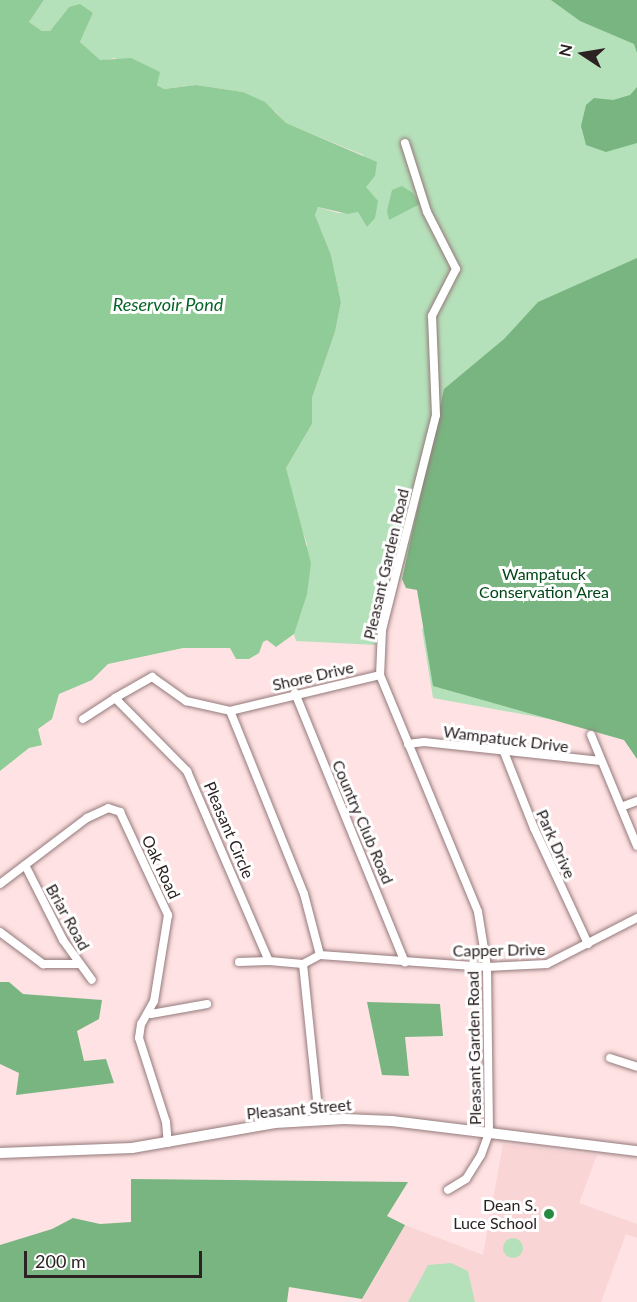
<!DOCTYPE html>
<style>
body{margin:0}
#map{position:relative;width:637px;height:1302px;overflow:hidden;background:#ffe2e3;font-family:Lato,sans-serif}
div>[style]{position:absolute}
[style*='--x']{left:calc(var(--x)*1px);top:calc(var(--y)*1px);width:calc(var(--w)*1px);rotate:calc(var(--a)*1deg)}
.built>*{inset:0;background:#fad5d6}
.green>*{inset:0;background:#b5e1ba}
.round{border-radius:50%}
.forest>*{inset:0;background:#79b581}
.water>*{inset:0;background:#90cc97}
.roads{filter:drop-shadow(0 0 2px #947a7b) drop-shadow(0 0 2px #947a7b)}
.minor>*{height:8px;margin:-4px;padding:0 4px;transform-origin:4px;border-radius:4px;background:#fff}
.secondary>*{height:10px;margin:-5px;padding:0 5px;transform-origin:5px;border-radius:5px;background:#fff}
.dots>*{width:16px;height:16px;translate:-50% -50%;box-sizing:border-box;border:3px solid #fff;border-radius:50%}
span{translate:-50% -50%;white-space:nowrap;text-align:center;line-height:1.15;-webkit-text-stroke:6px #fff;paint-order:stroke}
.street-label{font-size:16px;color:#2c2223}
.park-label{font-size:16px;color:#004717}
.poi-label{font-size:16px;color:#2c2223}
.right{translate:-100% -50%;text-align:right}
.water-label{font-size:18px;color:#066526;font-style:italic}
.north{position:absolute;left:553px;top:24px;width:60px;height:60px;-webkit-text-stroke:4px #fff;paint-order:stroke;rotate:282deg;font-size:16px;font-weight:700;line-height:24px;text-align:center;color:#2c2223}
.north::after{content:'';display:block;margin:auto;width:21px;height:27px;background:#2c2223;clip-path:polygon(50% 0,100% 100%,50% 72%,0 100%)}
.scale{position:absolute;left:24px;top:1251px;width:178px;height:27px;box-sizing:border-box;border:3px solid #2c2223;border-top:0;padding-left:8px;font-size:18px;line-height:21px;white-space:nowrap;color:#2c2223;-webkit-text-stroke:4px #fff;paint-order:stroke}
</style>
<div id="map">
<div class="built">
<i style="clip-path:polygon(503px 1144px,597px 1155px,579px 1203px,637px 1224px,637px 1238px,626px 1234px,601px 1302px,361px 1302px,405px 1225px,483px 1255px)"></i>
</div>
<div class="green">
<i style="clip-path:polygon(44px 0,577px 0,637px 38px,637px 735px,433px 698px,422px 630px,490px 476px,413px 532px,400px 581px,391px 582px,376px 645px,296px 641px,294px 634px,307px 544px,292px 502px,286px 468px,312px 424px,312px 398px,335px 332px,341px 302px,331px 255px,315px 215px,318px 207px,338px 213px,359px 212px,367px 227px,365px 187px,375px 176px,363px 155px,285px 123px,276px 112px,243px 92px,196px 85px,164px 89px,115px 58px,100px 61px,80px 42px,93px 13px,69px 7px,50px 31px,42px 31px,29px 22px)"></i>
<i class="round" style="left:503px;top:1238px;width:20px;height:20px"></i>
<i style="clip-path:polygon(451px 1263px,468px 1271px,475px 1302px,408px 1302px,428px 1265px)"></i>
</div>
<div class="forest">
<i style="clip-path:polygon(551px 0,637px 0,637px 53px,634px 44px,580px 21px)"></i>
<i style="clip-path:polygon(637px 87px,637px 143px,606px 152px,586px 145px,581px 126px,586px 105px,594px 98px,613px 100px,630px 95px)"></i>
<i style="clip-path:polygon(637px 258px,637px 759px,624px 740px,433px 686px,417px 590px,406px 588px,402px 579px,444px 389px,504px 339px,538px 302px)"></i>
<i style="clip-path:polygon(0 982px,9px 982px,23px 994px,102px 1000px,99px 1019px,77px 1031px,84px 1061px,106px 1059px,114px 1083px,16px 1095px,19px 1073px,0 1064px)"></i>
<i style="clip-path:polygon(367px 1002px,440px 1004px,443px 1036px,405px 1037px,409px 1076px,382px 1075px)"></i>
<i style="clip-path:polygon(131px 1179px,408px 1182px,387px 1216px,405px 1225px,362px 1299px,289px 1287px,287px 1302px,0 1302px,0 1245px,52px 1229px,73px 1218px,100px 1224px,131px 1222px)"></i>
</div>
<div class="water">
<i style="clip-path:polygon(0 0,44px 0,29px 22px,42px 31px,50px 31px,69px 7px,80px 4px,93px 13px,80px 42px,100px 60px,131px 58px,160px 72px,157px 85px,164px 89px,196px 85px,243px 92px,265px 102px,286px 123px,377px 162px,375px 176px,366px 187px,378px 201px,375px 218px,367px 227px,358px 212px,348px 214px,318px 207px,315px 215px,331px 255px,341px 302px,335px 332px,312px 398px,312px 424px,286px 468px,311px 563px,307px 594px,294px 634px,276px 647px,267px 640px,263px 642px,259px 653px,249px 659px,236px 659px,230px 648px,183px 648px,108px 664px,92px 680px,59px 694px,52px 719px,38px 729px,42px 745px,29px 748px,0 771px)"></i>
<i style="clip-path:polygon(402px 186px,413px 193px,420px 204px,389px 220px,387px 211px,392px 190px)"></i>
</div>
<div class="roads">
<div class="minor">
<i style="--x:405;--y:143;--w:72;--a:72.3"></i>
<i style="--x:427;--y:212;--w:64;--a:63"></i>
<i style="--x:456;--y:269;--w:53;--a:117.1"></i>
<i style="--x:432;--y:316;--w:99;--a:87.7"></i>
<i style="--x:436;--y:415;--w:222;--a:104.1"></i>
<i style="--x:382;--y:630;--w:45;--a:92.5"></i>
<i style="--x:380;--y:675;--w:256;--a:67.5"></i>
<i style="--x:478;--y:912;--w:56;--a:80.7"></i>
<i style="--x:487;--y:967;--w:166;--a:89.3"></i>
<i style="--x:489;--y:1133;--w:23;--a:110"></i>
<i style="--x:481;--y:1155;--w:28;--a:122"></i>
<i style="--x:466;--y:1179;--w:21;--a:149"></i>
<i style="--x:295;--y:693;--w:291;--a:67.8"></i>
<i style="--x:115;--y:698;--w:43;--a:-29.6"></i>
<i style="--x:152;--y:677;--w:42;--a:35.2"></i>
<i style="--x:186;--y:701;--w:45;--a:12.8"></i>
<i style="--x:230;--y:711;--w:154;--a:-13.5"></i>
<i style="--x:83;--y:719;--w:38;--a:-33"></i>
<i style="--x:115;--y:698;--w:103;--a:45.4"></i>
<i style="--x:187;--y:771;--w:207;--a:66.7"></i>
<i style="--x:269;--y:961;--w:34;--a:5"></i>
<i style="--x:303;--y:964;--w:19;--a:-28"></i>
<i style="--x:320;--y:955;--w:63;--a:-104.7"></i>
<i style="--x:304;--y:894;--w:197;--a:-112"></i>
<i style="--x:591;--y:735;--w:120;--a:67.5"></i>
<i style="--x:408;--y:744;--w:16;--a:-7"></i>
<i style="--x:424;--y:742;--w:178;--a:6.1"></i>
<i style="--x:504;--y:752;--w:82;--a:68.5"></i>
<i style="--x:534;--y:828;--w:128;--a:65"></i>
<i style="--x:621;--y:807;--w:17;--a:-21"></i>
<i style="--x:25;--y:865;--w:84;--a:63.1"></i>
<i style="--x:63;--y:940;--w:49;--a:54.1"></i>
<i style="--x:0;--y:884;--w:109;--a:-37.2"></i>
<i style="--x:87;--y:818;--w:23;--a:-25"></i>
<i style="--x:108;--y:808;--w:13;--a:18"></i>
<i style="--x:120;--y:812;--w:114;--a:65"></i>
<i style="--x:168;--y:915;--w:87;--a:99.2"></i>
<i style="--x:154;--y:1001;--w:26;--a:119"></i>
<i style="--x:141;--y:1024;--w:14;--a:98"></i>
<i style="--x:139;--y:1038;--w:88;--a:72.2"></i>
<i style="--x:166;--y:1122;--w:21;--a:85"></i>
<i style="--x:0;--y:932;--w:54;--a:36.7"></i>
<i style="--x:43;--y:964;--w:35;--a:0"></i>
<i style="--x:320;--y:955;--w:167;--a:4.1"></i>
<i style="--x:487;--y:967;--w:60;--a:-2.9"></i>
<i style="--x:547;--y:964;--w:101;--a:-27.1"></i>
<i style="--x:239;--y:962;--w:30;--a:-2"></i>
<i style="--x:303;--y:964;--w:156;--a:84.1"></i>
<i style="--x:151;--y:1014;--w:57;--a:-10.1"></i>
<i style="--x:610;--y:1058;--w:28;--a:18"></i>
</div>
<div class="secondary">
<i style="--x:0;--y:1153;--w:132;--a:-2.2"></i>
<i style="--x:132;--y:1148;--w:145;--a:-9.9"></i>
<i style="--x:275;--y:1123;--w:69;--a:-3.3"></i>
<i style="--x:344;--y:1119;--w:48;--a:2.4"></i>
<i style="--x:392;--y:1121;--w:247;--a:7"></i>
</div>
</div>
<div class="dots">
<i style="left:549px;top:1214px;background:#278b3f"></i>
</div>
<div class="street-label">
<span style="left:386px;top:564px;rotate:-77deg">Pleasant Garden Road</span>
<span style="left:313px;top:676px;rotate:-13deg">Shore Drive</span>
<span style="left:506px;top:739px;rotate:7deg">Wampatuck Drive</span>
<span style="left:363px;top:822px;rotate:67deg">Country Club Road</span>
<span style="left:229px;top:830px;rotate:67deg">Pleasant Circle</span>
<span style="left:556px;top:844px;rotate:66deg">Park Drive</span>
<span style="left:161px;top:867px;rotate:65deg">Oak Road</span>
<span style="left:68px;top:917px;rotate:61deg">Briar Road</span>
<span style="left:499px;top:950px;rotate:-1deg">Capper Drive</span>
<span style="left:474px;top:1048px;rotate:-91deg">Pleasant Garden Road</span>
<span style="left:299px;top:1109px;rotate:-5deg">Pleasant Street</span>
</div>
<div class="park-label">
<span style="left:544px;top:583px">Wampatuck<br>Conservation Area</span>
</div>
<div class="poi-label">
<span class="right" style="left:537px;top:1214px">Dean S.<br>Luce School</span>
</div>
<div class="water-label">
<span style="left:168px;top:304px">Reservoir Pond</span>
</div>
<div class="north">N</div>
<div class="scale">200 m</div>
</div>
